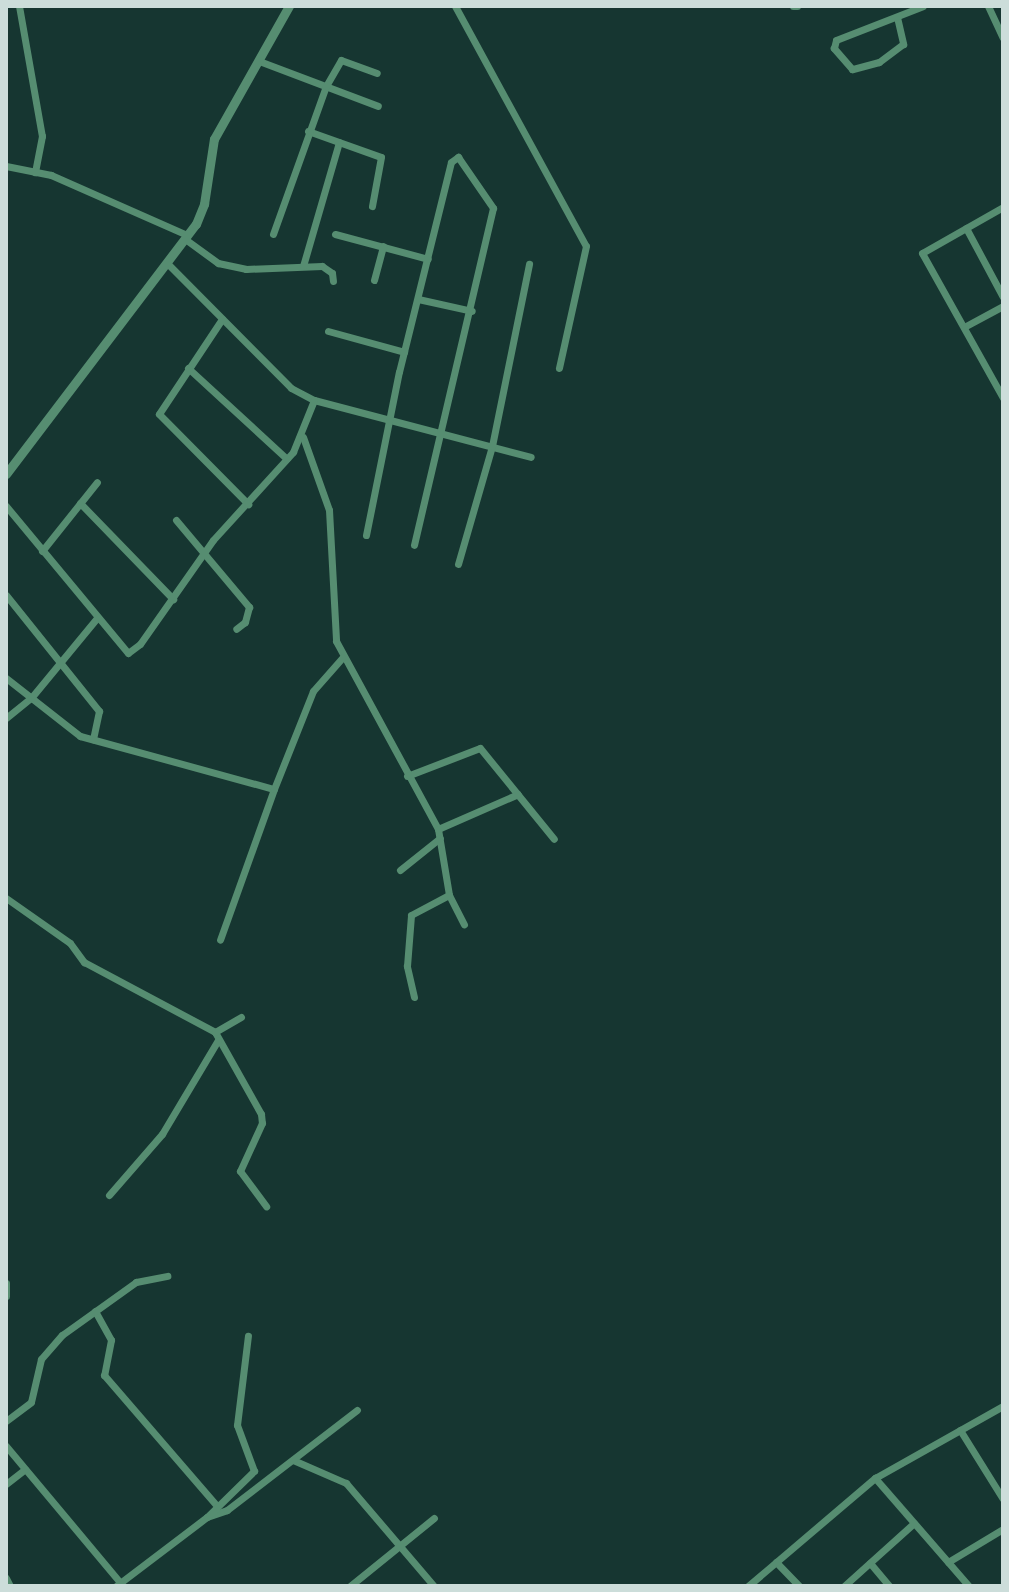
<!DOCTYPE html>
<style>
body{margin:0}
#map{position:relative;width:1009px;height:1592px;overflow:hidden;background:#163631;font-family:"Nunito Sans",sans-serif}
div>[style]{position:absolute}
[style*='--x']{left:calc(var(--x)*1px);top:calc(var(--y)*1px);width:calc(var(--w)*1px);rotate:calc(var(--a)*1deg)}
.minor>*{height:7px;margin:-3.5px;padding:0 3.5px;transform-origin:3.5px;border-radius:3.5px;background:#568d71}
.tertiary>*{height:9px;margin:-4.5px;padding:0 4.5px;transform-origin:4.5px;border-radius:4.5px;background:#568d71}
span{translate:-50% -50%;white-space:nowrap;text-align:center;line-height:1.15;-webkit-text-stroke:8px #163631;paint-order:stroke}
.frame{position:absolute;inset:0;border:8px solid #ccddda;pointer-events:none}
</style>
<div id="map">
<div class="minor">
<i style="--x:19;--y:6;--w:132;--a:80"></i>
<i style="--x:42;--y:136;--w:37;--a:101"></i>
<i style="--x:455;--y:6;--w:273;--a:61.4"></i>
<i style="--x:586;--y:246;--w:125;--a:102.5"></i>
<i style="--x:793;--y:6;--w:4;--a:0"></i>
<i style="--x:988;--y:6;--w:35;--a:65"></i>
<i style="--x:897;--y:17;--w:28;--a:77"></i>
<i style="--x:903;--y:44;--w:30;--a:143"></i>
<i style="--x:879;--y:62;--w:28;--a:165"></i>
<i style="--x:852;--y:69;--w:28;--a:-131"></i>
<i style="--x:834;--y:48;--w:8;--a:-76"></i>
<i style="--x:836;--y:40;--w:93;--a:-21.3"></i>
<i style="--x:259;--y:61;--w:127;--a:20.7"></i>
<i style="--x:308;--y:131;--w:77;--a:19.6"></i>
<i style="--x:381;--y:157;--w:50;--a:100.4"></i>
<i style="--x:6;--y:166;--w:46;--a:11.3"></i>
<i style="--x:51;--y:175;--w:149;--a:23.8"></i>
<i style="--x:1003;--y:207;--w:93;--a:150.4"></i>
<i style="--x:922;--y:253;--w:166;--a:60.8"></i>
<i style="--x:966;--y:228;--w:78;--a:61.8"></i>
<i style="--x:273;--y:234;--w:157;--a:-70.3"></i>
<i style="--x:326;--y:86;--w:30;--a:-60"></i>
<i style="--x:341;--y:60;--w:38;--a:20"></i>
<i style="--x:335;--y:234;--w:96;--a:15"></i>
<i style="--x:185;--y:239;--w:41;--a:36"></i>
<i style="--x:218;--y:263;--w:29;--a:12"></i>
<i style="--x:246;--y:269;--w:76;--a:-2.3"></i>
<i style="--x:322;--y:266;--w:12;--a:35"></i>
<i style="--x:332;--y:273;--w:8;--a:83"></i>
<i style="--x:167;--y:263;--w:176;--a:45.2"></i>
<i style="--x:291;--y:388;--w:26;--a:28"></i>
<i style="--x:314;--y:400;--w:224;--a:14.7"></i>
<i style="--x:303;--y:266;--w:129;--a:-73.8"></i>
<i style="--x:374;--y:280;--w:35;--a:-75"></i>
<i style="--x:418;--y:299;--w:55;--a:12.5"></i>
<i style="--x:222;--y:319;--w:114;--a:123.6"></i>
<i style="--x:159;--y:414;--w:127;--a:45.3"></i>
<i style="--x:964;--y:327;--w:44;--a:-28.3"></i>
<i style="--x:328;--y:331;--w:79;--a:15.4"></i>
<i style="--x:188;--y:368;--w:134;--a:42.6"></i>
<i style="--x:303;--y:437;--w:77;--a:70.4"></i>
<i style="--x:329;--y:510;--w:131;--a:86.9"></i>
<i style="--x:336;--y:641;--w:214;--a:61.5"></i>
<i style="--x:438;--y:829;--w:67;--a:80.5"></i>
<i style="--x:449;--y:895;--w:33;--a:63"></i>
<i style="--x:80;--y:503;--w:134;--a:45.9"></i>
<i style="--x:6;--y:506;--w:191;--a:50.3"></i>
<i style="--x:128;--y:653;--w:15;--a:-37"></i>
<i style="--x:140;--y:644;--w:127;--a:-54.9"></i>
<i style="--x:213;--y:540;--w:119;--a:-47.7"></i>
<i style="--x:293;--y:452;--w:56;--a:-68"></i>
<i style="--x:176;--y:520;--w:114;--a:50"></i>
<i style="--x:249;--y:607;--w:16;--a:105"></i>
<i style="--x:245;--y:622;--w:11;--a:142"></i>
<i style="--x:366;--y:535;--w:166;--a:-78.6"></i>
<i style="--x:399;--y:372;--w:216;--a:-76.1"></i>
<i style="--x:451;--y:162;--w:9;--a:-36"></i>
<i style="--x:458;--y:157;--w:62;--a:55.5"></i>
<i style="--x:493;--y:208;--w:346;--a:103.2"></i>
<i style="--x:42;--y:551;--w:88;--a:-51.4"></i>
<i style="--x:458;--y:564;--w:123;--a:-73.9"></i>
<i style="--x:492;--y:446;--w:186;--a:-78.5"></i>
<i style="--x:6;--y:595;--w:149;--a:51.3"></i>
<i style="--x:99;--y:711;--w:29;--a:102"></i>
<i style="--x:6;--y:678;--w:94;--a:38.1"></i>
<i style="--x:80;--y:736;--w:201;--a:15.3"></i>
<i style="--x:274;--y:789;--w:160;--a:109.7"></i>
<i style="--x:6;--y:718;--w:32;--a:-39"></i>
<i style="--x:31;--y:698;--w:104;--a:-50.5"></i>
<i style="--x:407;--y:776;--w:78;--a:-21"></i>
<i style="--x:480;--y:748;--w:117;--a:50.9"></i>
<i style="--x:274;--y:789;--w:105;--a:-68.3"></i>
<i style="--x:313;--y:691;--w:44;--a:-48.7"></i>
<i style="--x:438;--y:829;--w:87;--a:-23.6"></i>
<i style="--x:400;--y:870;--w:51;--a:-38.7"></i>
<i style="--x:6;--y:898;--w:78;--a:35.1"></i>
<i style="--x:70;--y:943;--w:24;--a:54"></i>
<i style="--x:84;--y:962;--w:149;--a:28.1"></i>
<i style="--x:215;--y:1032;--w:94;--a:60.7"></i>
<i style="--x:261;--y:1114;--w:9;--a:84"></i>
<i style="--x:262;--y:1123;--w:53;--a:114.6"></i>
<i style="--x:240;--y:1171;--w:44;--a:53.4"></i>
<i style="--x:414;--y:997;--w:32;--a:-103"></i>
<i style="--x:407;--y:966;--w:51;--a:-85.5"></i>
<i style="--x:411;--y:915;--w:43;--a:-27.8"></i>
<i style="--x:215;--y:1032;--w:30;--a:-30"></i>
<i style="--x:109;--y:1195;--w:81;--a:-49"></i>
<i style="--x:162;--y:1134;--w:109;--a:-59.2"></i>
<i style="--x:6;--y:1283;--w:13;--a:90"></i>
<i style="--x:95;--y:1311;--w:33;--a:61"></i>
<i style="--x:111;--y:1340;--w:36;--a:101"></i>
<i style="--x:104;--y:1375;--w:173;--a:49.2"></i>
<i style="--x:6;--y:1421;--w:31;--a:-37"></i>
<i style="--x:31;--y:1402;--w:44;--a:-76.9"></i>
<i style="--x:41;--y:1359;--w:32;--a:-49"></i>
<i style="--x:62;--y:1335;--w:91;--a:-35.6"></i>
<i style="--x:136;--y:1282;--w:32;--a:-11"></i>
<i style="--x:960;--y:1430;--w:81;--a:58.1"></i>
<i style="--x:6;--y:1446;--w:182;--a:50.1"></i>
<i style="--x:293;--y:1460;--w:58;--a:23.5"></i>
<i style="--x:346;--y:1483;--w:135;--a:49.5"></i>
<i style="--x:875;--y:1478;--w:143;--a:49"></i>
<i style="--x:6;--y:1484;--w:24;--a:-38"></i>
<i style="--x:207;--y:1517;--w:21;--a:-19"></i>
<i style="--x:227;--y:1510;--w:164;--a:-37.6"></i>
<i style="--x:776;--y:1562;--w:33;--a:46"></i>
<i style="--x:948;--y:1562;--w:64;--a:-31"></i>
<i style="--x:870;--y:1563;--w:30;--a:50"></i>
<i style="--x:6;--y:1578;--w:9;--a:63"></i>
<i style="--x:116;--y:1586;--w:114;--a:-37.2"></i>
<i style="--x:207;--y:1517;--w:66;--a:-44.4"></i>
<i style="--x:254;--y:1471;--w:49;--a:-110.3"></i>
<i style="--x:237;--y:1425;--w:90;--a:-83"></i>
<i style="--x:350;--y:1586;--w:108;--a:-39"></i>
<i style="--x:748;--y:1586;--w:167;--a:-40.4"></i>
<i style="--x:875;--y:1478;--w:147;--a:-29.4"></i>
<i style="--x:844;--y:1586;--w:94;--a:-42"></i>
</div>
<div class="tertiary">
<i style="--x:6;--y:474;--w:314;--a:-52.8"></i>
<i style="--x:196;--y:224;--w:22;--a:-68"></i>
<i style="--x:204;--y:204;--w:66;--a:-81.3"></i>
<i style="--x:214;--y:139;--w:153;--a:-60.6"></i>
</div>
<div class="frame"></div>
</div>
